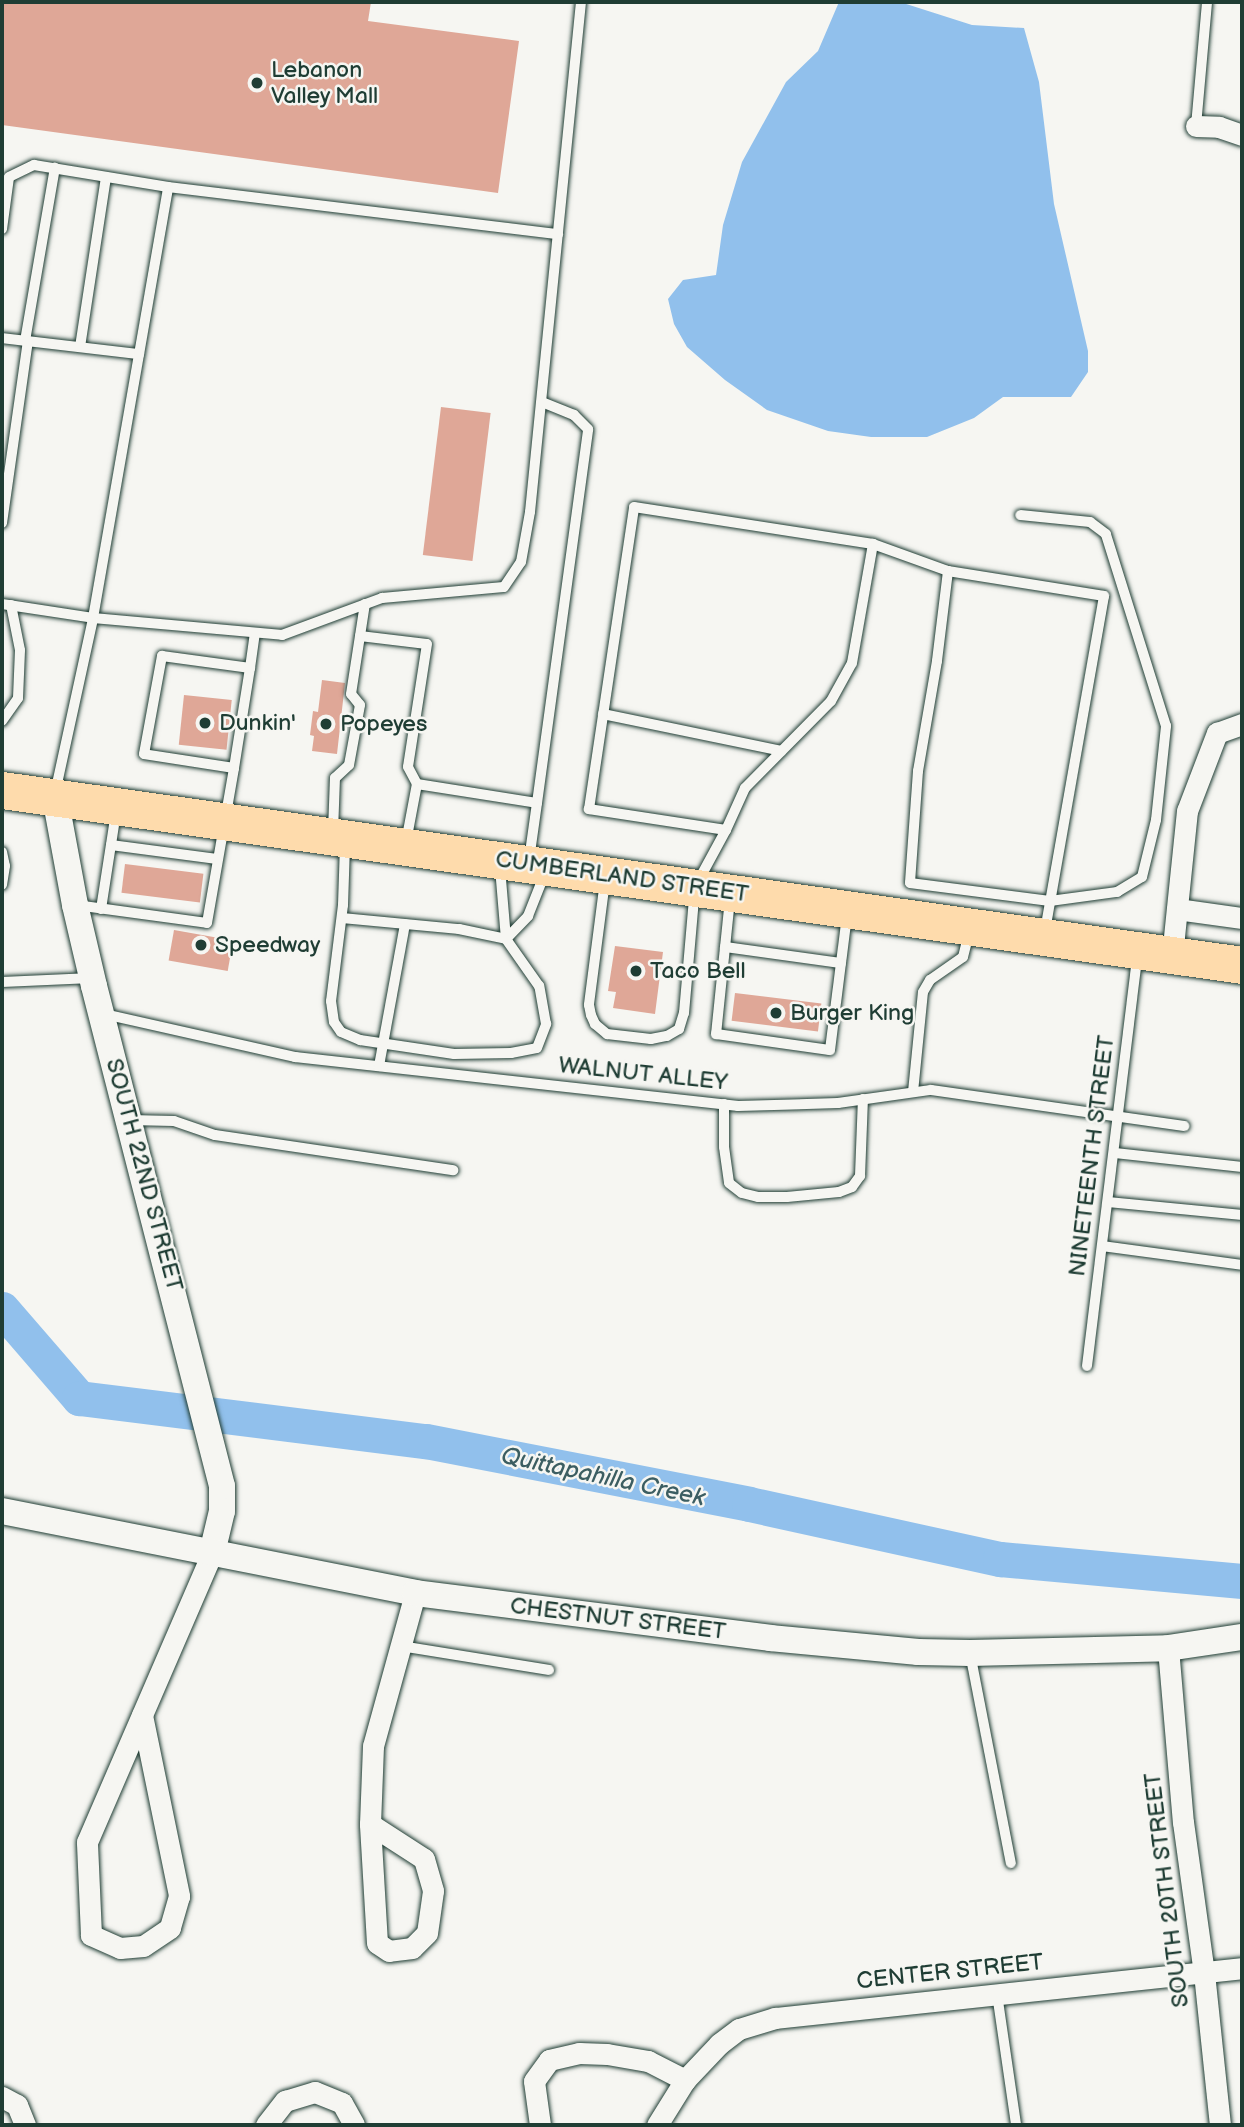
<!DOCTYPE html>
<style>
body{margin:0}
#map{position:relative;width:1244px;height:2127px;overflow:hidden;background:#f6f6f2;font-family:"Balsamiq Sans",sans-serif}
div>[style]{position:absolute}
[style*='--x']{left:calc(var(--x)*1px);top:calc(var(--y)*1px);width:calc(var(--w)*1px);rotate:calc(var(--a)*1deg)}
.water>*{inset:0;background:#91c0ec}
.river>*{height:35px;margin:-17.5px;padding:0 17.5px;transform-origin:17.5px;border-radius:17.5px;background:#91c0ec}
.building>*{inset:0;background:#dfa797;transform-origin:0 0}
.roads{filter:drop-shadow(0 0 2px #1f3d34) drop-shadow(0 0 2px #1f3d34)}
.service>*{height:10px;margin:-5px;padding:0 5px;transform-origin:5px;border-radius:5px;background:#f6f6f2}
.minor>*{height:21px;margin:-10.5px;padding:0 10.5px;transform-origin:10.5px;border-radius:10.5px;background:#f6f6f2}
.tertiary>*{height:26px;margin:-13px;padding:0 13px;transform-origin:13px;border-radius:13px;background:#f6f6f2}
.trunk>*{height:37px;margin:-18.5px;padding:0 18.5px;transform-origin:18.5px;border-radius:18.5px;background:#fedbac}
.dots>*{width:19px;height:19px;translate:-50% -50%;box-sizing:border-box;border:4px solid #f6f6f2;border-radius:50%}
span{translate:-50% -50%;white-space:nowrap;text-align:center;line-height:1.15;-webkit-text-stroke:5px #f6f6f2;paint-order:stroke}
.poi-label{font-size:23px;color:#1f3d34}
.left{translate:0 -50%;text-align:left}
.street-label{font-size:23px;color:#1f3d34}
.water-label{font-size:24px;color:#3c5e62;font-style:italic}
.frame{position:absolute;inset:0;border:4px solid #1f3d34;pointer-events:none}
</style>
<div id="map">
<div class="water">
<i style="clip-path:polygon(839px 2px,900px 2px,972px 25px,1024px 28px,1039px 82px,1054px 204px,1088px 351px,1088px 372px,1071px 397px,1003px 397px,974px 418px,927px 437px,871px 437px,828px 431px,767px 410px,725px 380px,687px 347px,674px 324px,668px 299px,683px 280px,716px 275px,723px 225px,742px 162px,786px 82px,818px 51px)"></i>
</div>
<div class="river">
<i style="--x:2;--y:1309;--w:118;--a:49.1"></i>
<i style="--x:79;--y:1398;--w:350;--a:7.1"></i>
<i style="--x:426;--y:1441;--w:329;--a:11"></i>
<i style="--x:749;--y:1504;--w:257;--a:12.4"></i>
<i style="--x:1000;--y:1559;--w:243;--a:5.2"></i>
</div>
<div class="building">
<i style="clip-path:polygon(2px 2px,371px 2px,368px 21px,519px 41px,498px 193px,2px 125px)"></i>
<i style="left:441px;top:407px;width:50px;height:149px;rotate:7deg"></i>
<i style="clip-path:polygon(322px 680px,345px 683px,337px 754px,312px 751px,314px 736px,310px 735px,313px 711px,318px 712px)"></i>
<i style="left:184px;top:695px;width:48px;height:50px;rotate:6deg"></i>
<i style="left:125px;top:864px;width:79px;height:29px;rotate:7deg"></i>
<i style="left:174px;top:930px;width:60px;height:31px;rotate:10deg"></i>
<i style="clip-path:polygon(615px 946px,663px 952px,655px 1014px,613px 1008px,616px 992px,608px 991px)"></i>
<i style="left:735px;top:993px;width:87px;height:28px;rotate:7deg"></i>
</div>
<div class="roads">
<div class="service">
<i style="--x:1196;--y:126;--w:124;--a:-84.9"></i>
<i style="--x:2;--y:229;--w:52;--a:-82.3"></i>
<i style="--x:9;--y:177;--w:28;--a:-26"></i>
<i style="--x:34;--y:165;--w:136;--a:9.3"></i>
<i style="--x:168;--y:187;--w:393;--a:6.9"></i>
<i style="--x:2;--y:338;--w:138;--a:6.7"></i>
<i style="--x:25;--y:341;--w:176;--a:-80.2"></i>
<i style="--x:80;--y:347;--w:172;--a:-81.3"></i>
<i style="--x:2;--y:523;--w:184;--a:-81.9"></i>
<i style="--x:948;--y:571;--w:91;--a:97"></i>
<i style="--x:937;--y:661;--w:112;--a:99.8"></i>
<i style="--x:918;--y:771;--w:112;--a:94.1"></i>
<i style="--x:910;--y:883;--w:141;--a:7.3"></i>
<i style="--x:1050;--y:901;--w:68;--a:-7.7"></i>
<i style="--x:1117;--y:892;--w:29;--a:-31"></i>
<i style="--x:1142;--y:877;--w:59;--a:-76.2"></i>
<i style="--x:1156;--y:820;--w:95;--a:-83.9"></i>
<i style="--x:1166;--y:726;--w:201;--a:-107.4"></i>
<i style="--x:1106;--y:534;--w:20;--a:-143"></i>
<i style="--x:1090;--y:522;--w:70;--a:-174.3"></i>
<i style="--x:2;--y:604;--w:92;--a:8.7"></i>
<i style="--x:93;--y:618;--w:190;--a:5.1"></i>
<i style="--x:282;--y:635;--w:107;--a:-20.3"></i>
<i style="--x:382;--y:598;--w:122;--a:-5.2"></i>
<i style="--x:504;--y:587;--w:30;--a:-56"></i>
<i style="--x:521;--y:562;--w:51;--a:-79.8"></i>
<i style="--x:530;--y:512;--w:513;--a:-84.29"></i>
<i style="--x:360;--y:636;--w:67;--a:6.8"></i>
<i style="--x:427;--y:644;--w:124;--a:98.8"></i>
<i style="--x:408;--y:767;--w:19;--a:62"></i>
<i style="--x:603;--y:714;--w:182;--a:11.7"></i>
<i style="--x:2;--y:721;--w:28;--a:-55"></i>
<i style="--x:18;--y:698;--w:48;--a:-87.6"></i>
<i style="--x:20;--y:650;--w:46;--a:-101.3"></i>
<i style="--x:234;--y:768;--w:101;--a:-80.9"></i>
<i style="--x:55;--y:793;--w:179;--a:-77.7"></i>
<i style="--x:93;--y:618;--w:437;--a:-80.1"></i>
<i style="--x:537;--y:803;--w:377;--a:-82.2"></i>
<i style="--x:588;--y:429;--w:20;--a:-135"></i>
<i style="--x:574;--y:415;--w:35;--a:-158"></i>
<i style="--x:726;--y:830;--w:46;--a:-65.7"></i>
<i style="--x:745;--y:788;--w:122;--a:-45.3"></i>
<i style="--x:831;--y:701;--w:43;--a:-61.1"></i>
<i style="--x:852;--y:663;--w:121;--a:-80"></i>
<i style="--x:333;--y:832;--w:54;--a:-87.9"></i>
<i style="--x:335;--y:778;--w:19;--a:-43"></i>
<i style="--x:349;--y:765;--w:61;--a:-79.6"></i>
<i style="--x:360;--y:705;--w:14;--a:-129"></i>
<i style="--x:351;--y:694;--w:91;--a:-81.2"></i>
<i style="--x:406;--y:842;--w:59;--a:-79.3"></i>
<i style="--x:417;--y:784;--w:121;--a:9"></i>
<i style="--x:537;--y:803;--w:58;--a:98"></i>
<i style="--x:111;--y:845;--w:107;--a:7.5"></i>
<i style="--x:345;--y:845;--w:60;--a:91.9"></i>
<i style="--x:343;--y:905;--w:97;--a:97.1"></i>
<i style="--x:331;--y:1001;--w:21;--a:82"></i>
<i style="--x:334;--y:1022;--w:12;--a:55"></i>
<i style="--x:341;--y:1032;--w:21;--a:23"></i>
<i style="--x:360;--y:1040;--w:95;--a:8.5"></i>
<i style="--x:454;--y:1054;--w:57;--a:-1"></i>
<i style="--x:511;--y:1053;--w:26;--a:-11"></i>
<i style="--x:537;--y:1048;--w:26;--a:-69"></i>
<i style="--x:546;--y:1024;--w:39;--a:-100"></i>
<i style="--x:539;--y:986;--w:57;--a:-125.1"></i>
<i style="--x:506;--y:939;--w:71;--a:-94.8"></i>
<i style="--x:2;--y:852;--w:14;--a:78"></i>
<i style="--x:5;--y:866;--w:19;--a:99"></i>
<i style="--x:605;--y:881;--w:125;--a:97.4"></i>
<i style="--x:589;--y:1005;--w:10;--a:79"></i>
<i style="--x:591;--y:1015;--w:10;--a:66"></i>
<i style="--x:595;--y:1024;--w:16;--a:40"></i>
<i style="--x:607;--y:1034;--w:44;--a:6.5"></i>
<i style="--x:651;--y:1039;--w:16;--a:-11"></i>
<i style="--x:667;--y:1036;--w:14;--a:-30"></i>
<i style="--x:679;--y:1029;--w:17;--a:-73"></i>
<i style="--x:684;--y:1013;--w:126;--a:-85"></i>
<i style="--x:695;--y:887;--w:65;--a:-61.5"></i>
<i style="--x:726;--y:830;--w:139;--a:-171.3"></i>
<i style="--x:589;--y:809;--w:305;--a:-81.5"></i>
<i style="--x:634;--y:507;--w:242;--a:8.8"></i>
<i style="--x:873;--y:544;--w:80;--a:19.8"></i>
<i style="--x:948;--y:571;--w:158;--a:9.1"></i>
<i style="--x:1104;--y:596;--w:340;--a:100"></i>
<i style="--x:730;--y:899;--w:136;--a:95.9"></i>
<i style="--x:716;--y:1034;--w:115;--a:8"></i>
<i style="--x:830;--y:1050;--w:135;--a:-82.8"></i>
<i style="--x:76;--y:905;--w:132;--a:7.8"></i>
<i style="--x:207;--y:923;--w:157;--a:-80.1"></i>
<i style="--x:234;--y:768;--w:91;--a:-171.2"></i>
<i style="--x:144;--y:754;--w:100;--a:-79.6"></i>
<i style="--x:162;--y:656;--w:89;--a:7.8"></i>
<i style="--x:250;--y:668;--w:35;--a:-82"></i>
<i style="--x:101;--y:909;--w:98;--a:-81.2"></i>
<i style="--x:342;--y:918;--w:118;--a:5.4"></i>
<i style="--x:459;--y:929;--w:48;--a:12"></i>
<i style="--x:506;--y:939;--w:32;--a:-46"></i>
<i style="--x:528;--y:916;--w:46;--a:-68.4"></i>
<i style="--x:725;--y:947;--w:117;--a:7.9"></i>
<i style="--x:2;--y:982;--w:90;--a:-2.5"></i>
<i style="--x:104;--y:1014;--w:196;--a:12.7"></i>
<i style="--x:295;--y:1057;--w:446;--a:6.3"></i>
<i style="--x:738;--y:1106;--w:100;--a:-1.7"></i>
<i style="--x:838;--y:1103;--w:94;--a:-8"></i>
<i style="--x:931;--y:1090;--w:256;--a:8.1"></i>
<i style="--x:379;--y:1066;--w:144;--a:-79.6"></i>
<i style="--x:913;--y:1092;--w:100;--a:-84.3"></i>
<i style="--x:923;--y:992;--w:14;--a:-60"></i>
<i style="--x:930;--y:980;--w:40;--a:-34.9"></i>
<i style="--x:963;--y:957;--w:25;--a:-76"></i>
<i style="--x:724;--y:1104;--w:43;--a:90"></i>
<i style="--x:724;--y:1147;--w:36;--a:82"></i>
<i style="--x:729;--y:1183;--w:16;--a:38"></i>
<i style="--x:742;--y:1193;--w:16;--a:14"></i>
<i style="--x:758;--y:1197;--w:29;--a:0"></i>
<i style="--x:787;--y:1197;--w:52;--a:-5.5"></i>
<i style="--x:839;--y:1192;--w:14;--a:-21"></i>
<i style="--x:852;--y:1187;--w:14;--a:-54"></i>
<i style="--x:860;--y:1176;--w:77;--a:-87.8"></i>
<i style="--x:129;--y:1120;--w:45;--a:1.3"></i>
<i style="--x:174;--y:1121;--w:43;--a:18.9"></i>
<i style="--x:215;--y:1135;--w:241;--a:8.4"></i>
<i style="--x:1115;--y:1153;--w:128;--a:6.3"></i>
<i style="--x:1108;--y:1202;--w:135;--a:5.5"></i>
<i style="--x:1102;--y:1246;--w:141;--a:7.7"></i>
<i style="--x:1087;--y:1366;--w:412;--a:-83"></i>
<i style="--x:401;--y:1646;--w:150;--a:9.2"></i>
<i style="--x:970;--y:1653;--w:214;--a:79"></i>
<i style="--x:997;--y:1994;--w:132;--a:81.7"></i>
</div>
<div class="minor">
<i style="--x:1196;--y:126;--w:23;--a:2"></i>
<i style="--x:1219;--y:127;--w:24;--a:19"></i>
<i style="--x:1177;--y:909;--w:66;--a:7.9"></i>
<i style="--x:1172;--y:956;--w:146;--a:-84.1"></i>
<i style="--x:1187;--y:811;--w:84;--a:-69"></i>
<i style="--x:1217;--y:733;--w:27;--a:-20"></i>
<i style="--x:1168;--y:1648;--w:175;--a:85.1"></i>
<i style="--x:1183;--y:1822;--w:152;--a:82.1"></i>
<i style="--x:1204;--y:1973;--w:153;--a:84"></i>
<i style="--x:142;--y:1715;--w:185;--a:78.4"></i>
<i style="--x:179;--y:1896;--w:33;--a:106"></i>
<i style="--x:170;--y:1928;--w:32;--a:146"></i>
<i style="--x:143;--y:1946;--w:23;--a:175"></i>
<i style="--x:120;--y:1948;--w:32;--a:-156"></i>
<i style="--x:91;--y:1935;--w:93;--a:-92.5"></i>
<i style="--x:87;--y:1842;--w:315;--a:-66.6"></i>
<i style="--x:370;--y:1824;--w:64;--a:32.9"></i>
<i style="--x:424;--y:1859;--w:33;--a:74"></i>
<i style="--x:433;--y:1891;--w:42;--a:98.1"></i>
<i style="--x:427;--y:1933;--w:21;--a:135"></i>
<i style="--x:412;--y:1948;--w:23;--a:173"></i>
<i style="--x:389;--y:1951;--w:14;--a:-146"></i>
<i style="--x:377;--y:1943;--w:119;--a:-93.4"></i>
<i style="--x:370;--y:1824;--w:78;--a:-87.8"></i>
<i style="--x:373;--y:1746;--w:159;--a:-74.6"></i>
<i style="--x:2;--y:2097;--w:17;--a:28"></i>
<i style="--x:17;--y:2105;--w:22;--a:68"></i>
<i style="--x:266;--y:2125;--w:31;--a:-52"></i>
<i style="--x:285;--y:2101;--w:31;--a:-17"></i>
<i style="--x:315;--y:2092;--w:29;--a:22"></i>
<i style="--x:342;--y:2103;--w:25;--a:61"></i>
<i style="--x:540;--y:2125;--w:44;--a:-97.8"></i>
<i style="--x:534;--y:2081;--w:26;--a:-54"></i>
<i style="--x:549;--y:2060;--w:31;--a:-13"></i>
<i style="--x:579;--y:2053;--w:28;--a:2"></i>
<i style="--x:607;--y:2054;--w:42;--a:9.7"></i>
<i style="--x:648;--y:2061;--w:42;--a:27.2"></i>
<i style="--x:657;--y:2125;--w:53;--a:-58.1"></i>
<i style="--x:685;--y:2080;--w:50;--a:-46.6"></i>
<i style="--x:719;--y:2044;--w:25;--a:-37"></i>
<i style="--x:739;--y:2029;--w:38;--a:-17"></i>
<i style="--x:775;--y:2018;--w:470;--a:-6.1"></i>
</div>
<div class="tertiary">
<i style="--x:55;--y:797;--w:110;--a:79.5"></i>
<i style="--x:75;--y:905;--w:83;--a:76.8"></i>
<i style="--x:94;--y:986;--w:516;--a:75.64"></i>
<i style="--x:222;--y:1486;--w:25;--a:90"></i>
<i style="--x:222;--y:1511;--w:43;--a:103.4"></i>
<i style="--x:2;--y:1511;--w:421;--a:11.2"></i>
<i style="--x:415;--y:1593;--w:358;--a:7.2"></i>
<i style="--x:770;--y:1638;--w:149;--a:5.4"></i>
<i style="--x:918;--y:1652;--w:52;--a:1.1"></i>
<i style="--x:970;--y:1653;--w:198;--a:-1.4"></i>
<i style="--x:1168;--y:1648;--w:75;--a:-8.5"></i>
</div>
<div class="trunk">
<i style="--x:2;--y:790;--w:1252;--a:8.03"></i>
</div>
</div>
<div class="dots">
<i style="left:257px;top:83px;background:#1f3d34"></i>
<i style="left:205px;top:723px;background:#1f3d34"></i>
<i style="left:326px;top:724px;background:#1f3d34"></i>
<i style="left:201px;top:945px;background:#1f3d34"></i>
<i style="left:636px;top:971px;background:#1f3d34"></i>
<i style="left:776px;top:1013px;background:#1f3d34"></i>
</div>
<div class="poi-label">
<span class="left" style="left:271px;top:83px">Lebanon<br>Valley Mall</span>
<span class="left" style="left:219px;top:723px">Dunkin'</span>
<span class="left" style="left:340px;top:724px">Popeyes</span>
<span class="left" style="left:215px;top:945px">Speedway</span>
<span class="left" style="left:650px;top:971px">Taco Bell</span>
<span class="left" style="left:790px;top:1013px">Burger King</span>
</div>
<div class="street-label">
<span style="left:622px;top:877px;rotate:8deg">CUMBERLAND STREET</span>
<span style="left:643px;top:1074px;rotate:6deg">WALNUT ALLEY</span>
<span style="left:1092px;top:1156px;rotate:-83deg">NINETEENTH STREET</span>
<span style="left:144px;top:1175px;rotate:75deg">SOUTH 22ND STREET</span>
<span style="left:618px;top:1619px;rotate:7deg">CHESTNUT STREET</span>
<span style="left:1167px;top:1890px;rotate:-97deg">SOUTH 20TH STREET</span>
<span style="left:950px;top:1972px;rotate:-6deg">CENTER STREET</span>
</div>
<div class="water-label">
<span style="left:603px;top:1477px;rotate:12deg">Quittapahilla Creek</span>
</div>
<div class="frame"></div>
</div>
